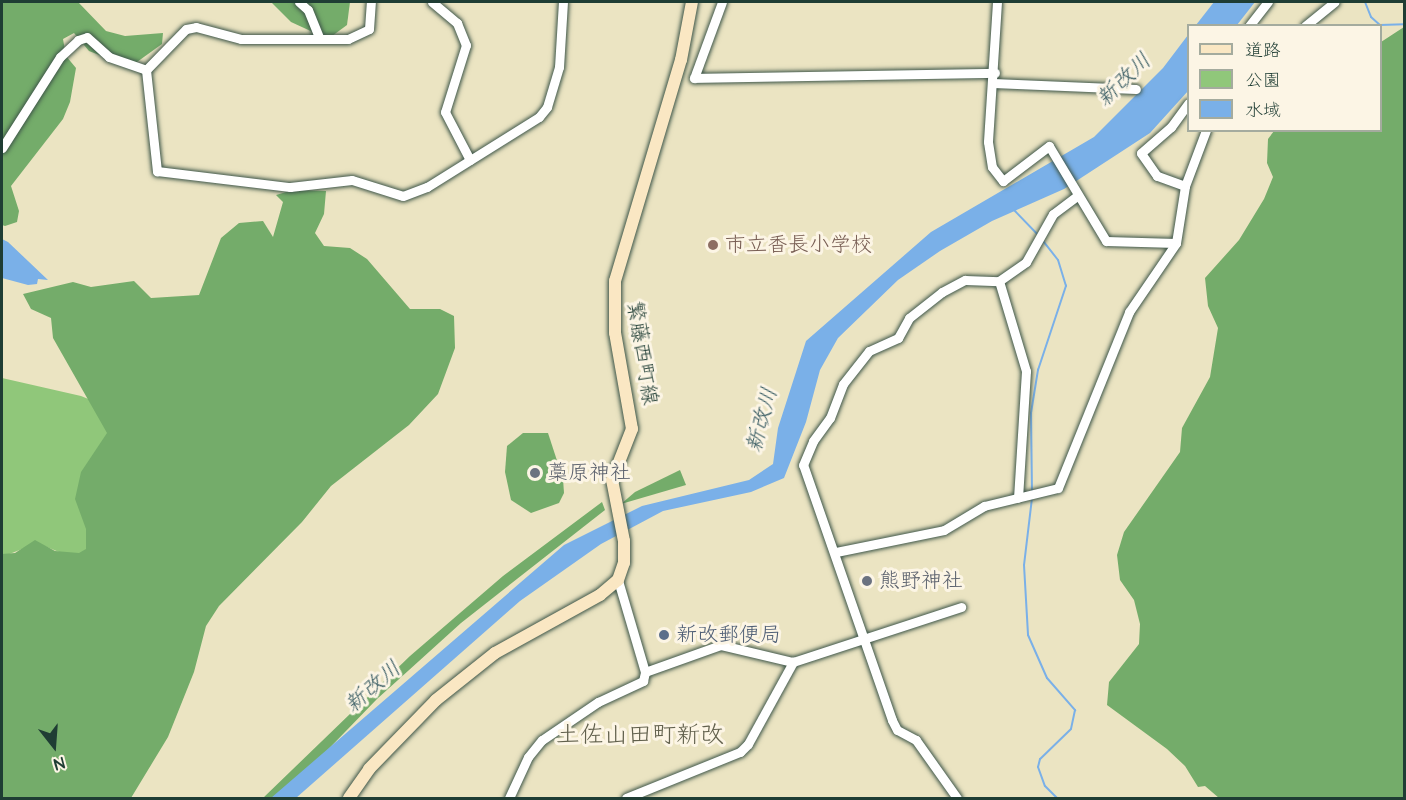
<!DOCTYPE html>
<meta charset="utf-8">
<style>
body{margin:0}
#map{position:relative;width:1406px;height:800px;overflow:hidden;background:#ebe4c2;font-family:"Architects Daughter","Klee One",sans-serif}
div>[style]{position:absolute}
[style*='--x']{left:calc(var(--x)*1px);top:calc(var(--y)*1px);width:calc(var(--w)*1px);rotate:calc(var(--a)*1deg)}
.green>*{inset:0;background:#90c77a}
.forest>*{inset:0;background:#74ac6a}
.water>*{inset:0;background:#7ab0e8}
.stream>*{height:2px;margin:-1px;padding:0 1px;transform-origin:1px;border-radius:1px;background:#7ab0e8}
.roads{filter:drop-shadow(0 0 2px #3e5649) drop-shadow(0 0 2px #3e5649)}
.street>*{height:9px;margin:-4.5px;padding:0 4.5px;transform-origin:4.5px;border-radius:4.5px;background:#fff}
.secondary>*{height:12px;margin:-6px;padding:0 6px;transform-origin:6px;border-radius:6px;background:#fae7c3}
.dots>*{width:16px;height:16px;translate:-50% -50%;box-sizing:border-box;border:3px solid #fcf5e5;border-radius:50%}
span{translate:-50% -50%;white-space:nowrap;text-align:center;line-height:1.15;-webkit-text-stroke:6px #fcf5e5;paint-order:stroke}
.education-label{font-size:21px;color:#785e54}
.left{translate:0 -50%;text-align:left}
.street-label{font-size:21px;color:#1f3d34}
.worship-label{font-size:21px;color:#5b616d}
.service-label{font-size:21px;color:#4e5e75}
.water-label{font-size:22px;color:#365a61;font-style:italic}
.quarter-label{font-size:24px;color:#61604c}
.frame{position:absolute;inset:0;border:3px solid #1f3d34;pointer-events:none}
.legend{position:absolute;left:1187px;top:24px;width:195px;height:108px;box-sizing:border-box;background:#fcf5e5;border:2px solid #a4ab9e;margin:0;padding:8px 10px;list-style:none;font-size:18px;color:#1f3d34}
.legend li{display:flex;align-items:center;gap:12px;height:30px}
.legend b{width:30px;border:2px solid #a4ab9e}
.north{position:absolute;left:24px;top:716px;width:60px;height:60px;-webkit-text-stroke:4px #fcf5e5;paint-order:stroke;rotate:163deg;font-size:16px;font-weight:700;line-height:24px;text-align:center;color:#1f3d34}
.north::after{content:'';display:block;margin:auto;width:21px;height:27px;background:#1f3d34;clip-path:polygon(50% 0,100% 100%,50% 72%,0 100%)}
</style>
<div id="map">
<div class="green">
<i style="clip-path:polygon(2px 378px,81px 396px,103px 405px,110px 427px,98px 533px,81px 561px,37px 543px,2px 557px)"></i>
</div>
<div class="forest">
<i style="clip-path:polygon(2px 2px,78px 2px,106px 31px,125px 36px,163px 33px,162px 44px,130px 67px,89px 51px,74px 33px,63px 39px,66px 56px,76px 68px,70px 102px,63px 119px,11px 186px,19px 211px,17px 222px,5px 226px,2px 225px)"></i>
<i style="clip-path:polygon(271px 2px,350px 2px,347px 25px,328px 39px,291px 22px)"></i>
<i style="clip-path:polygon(1404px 27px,1404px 798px,1219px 798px,1205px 786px,1198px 787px,1185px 766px,1167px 749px,1107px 705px,1109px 682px,1139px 644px,1140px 624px,1134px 600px,1120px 580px,1117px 555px,1124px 532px,1180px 452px,1182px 428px,1210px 377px,1218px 328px,1208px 306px,1205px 278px,1239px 240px,1264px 199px,1273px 177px,1267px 163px,1268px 139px,1274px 131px,1380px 130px,1381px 42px)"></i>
<i style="clip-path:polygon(293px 190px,326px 191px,324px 214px,315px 233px,324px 246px,350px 248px,367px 259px,410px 309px,440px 309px,454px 316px,455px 348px,438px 394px,409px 425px,331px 486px,302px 522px,219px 606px,206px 626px,194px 672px,168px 737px,131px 798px,2px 798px,2px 554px,15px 553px,35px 540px,55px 551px,79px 553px,86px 549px,86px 529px,75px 499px,81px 472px,107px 433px,53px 338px,51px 318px,31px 309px,23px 294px,73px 282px,91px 287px,134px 281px,151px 298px,199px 295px,221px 238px,239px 223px,263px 221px,273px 237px,283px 202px,276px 195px)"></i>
<i style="clip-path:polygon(523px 433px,548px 433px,563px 479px,564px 493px,559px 503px,531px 513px,511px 500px,505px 472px,507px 446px)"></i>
<i style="clip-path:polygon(680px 470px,686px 485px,621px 504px,635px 492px)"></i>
<i style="clip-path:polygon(602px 502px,605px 510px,461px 623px,377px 699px,281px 798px,263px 798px,410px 656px,503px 576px)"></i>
</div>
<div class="water">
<i style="clip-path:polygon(1214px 2px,1255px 2px,1237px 25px,1196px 25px)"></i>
<i style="clip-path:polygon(1188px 35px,1188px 91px,1150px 133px,1064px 189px,992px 221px,940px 251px,898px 280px,838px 338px,820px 370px,806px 422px,784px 478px,751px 492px,663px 511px,601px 544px,520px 601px,296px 798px,271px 798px,564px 545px,642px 506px,749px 480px,773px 464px,778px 428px,806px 341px,931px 232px,1094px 137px,1163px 68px)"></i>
<i style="clip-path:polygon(2px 239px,8px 242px,48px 280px,38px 279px,37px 284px,28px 285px,2px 278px)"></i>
</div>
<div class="stream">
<i style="--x:1365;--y:2;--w:16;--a:68"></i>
<i style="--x:1371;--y:17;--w:12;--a:42"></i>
<i style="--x:1380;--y:25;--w:24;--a:-2"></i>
<i style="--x:1014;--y:210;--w:33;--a:46"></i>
<i style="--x:1032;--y:493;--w:80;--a:-90.7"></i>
<i style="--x:1031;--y:413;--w:44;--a:-80.8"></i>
<i style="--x:1038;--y:370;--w:89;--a:-71.6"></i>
<i style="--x:1066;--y:286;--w:27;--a:-107"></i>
<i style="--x:1058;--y:260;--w:24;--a:-128"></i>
<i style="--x:1032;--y:498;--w:67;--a:96.8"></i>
<i style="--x:1024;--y:565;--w:70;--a:86.7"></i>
<i style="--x:1028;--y:635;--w:47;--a:66.2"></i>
<i style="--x:1047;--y:678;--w:43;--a:48.8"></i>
<i style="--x:1075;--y:710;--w:19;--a:102"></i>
<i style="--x:1071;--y:729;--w:43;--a:135.9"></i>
<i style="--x:1040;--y:759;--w:8;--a:104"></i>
<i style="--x:1038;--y:767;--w:20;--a:70"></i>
<i style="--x:1045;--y:786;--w:17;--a:45"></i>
</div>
<div class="roads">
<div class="street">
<i style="--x:299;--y:2;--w:12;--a:42"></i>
<i style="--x:308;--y:10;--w:31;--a:68"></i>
<i style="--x:432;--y:2;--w:33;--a:40"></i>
<i style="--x:457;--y:23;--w:24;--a:68"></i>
<i style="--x:466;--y:45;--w:70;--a:107.4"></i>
<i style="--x:445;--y:112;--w:54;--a:62.5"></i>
<i style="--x:722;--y:2;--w:81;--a:110.2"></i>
<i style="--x:694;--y:78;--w:301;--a:-1"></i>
<i style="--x:997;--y:2;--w:140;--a:93.7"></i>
<i style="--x:988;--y:142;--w:25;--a:81"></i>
<i style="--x:992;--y:167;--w:18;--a:52"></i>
<i style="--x:1003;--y:181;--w:58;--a:-37.3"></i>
<i style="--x:1049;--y:146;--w:111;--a:59"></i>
<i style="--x:1106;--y:241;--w:70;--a:1.6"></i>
<i style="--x:1249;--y:26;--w:31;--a:-52"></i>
<i style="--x:1305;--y:26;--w:38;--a:-39"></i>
<i style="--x:146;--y:70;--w:102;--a:83.8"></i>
<i style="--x:157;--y:171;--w:134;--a:6.9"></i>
<i style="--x:290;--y:187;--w:62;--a:-6.4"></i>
<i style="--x:352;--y:180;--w:53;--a:17.4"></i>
<i style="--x:403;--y:196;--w:26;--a:-21"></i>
<i style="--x:427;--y:187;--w:132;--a:-32"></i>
<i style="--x:539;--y:117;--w:13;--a:-51"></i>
<i style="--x:547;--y:107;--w:42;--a:-73.3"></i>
<i style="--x:559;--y:67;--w:65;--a:-86.5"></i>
<i style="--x:146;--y:70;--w:57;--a:-45.7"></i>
<i style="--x:186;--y:29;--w:10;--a:-11"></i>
<i style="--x:196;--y:27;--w:47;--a:14.9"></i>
<i style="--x:241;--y:39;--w:107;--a:0"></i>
<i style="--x:348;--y:39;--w:23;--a:-25"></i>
<i style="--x:369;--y:29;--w:27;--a:-86"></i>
<i style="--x:993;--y:83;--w:143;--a:2.4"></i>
<i style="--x:2;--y:148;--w:108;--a:-57.5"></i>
<i style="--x:60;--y:57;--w:25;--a:-43"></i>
<i style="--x:78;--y:40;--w:9;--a:-18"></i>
<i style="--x:87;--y:37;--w:30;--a:42"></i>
<i style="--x:109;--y:57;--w:39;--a:19"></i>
<i style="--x:1185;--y:186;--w:30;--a:-160"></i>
<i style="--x:1157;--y:176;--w:28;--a:-125"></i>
<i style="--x:1141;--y:153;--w:40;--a:-41"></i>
<i style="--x:1171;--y:127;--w:29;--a:-54"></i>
<i style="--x:999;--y:281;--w:94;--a:73.3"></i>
<i style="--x:1026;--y:371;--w:127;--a:93.6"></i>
<i style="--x:836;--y:552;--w:110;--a:-11.5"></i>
<i style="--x:944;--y:530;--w:47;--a:-31"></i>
<i style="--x:984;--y:506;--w:76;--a:-13.7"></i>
<i style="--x:1058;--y:488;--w:190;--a:-68"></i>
<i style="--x:1129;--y:312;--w:83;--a:-55.7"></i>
<i style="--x:1176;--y:243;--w:58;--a:-81"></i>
<i style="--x:1185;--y:186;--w:60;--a:-69.4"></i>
<i style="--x:645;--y:672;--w:81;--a:-19.6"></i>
<i style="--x:721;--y:645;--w:74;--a:13.3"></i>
<i style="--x:793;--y:662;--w:177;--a:-18.1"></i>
<i style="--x:509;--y:798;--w:45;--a:-65.1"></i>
<i style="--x:528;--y:757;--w:22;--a:-51"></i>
<i style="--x:542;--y:740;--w:68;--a:-34.2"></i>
<i style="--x:598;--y:702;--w:50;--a:-25"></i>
<i style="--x:643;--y:681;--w:9;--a:-77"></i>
<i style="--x:645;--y:672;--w:96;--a:-106.4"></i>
<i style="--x:626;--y:798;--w:123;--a:-22"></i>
<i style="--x:740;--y:752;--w:11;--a:-45"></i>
<i style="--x:748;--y:744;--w:94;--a:-61.2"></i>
<i style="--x:957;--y:798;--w:71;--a:-125.3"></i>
<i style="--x:916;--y:740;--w:21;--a:-152"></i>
<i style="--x:897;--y:730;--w:11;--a:-117"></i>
<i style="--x:892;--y:720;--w:270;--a:-109.2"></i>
<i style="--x:803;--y:465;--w:26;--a:-67"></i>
<i style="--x:813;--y:441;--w:29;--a:-54"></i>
<i style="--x:830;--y:418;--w:36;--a:-69"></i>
<i style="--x:843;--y:384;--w:42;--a:-51.8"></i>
<i style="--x:869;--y:351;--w:32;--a:-24"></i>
<i style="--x:898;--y:338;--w:23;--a:-61"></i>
<i style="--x:909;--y:318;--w:42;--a:-38.2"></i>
<i style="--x:942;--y:292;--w:26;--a:-28"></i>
<i style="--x:965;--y:280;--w:34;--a:2"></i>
<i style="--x:999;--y:281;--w:33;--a:-35"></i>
<i style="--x:1026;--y:262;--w:55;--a:-60.6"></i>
<i style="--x:1053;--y:214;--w:31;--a:-37"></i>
</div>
<div class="secondary">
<i style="--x:349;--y:798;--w:35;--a:-55"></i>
<i style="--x:369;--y:769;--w:96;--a:-45.8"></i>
<i style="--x:436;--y:700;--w:75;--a:-38.5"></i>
<i style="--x:495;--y:653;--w:120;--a:-28.9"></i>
<i style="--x:600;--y:595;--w:23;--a:-40"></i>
<i style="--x:618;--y:580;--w:18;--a:-71"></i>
<i style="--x:624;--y:563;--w:22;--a:-90"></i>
<i style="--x:624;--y:541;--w:62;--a:-101.1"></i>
<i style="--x:612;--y:480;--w:55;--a:-68.6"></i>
<i style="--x:632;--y:429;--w:97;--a:-100"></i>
<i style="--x:615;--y:333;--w:52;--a:-90"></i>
<i style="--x:615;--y:281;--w:231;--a:-73.4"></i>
<i style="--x:681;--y:60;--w:59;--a:-79.3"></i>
</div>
</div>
<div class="dots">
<i style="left:713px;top:245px;background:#8d6e63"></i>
<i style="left:535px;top:473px;background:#6b7280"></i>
<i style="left:867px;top:581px;background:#6b7280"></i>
<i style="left:664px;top:635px;background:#5c6f8a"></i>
</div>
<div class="education-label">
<span class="left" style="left:725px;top:245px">市立香長小学校</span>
</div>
<div class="street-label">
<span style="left:642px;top:353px;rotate:81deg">繁藤西町線</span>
</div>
<div class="worship-label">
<span class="left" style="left:547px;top:473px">藁原神社</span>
<span class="left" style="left:879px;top:581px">熊野神社</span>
</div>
<div class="service-label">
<span class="left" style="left:676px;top:635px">新改郵便局</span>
</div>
<div class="water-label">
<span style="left:1124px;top:80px;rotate:-44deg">新改川</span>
<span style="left:762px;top:420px;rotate:-75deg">新改川</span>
<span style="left:373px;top:687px;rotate:-41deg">新改川</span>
</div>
<div class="quarter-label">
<span style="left:640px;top:736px">土佐山田町新改</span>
</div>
<div class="frame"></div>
<ul class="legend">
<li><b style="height:8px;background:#fae7c3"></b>道路</li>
<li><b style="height:16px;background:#90c77a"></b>公園</li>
<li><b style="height:16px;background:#7ab0e8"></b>水域</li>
</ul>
<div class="north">N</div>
</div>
